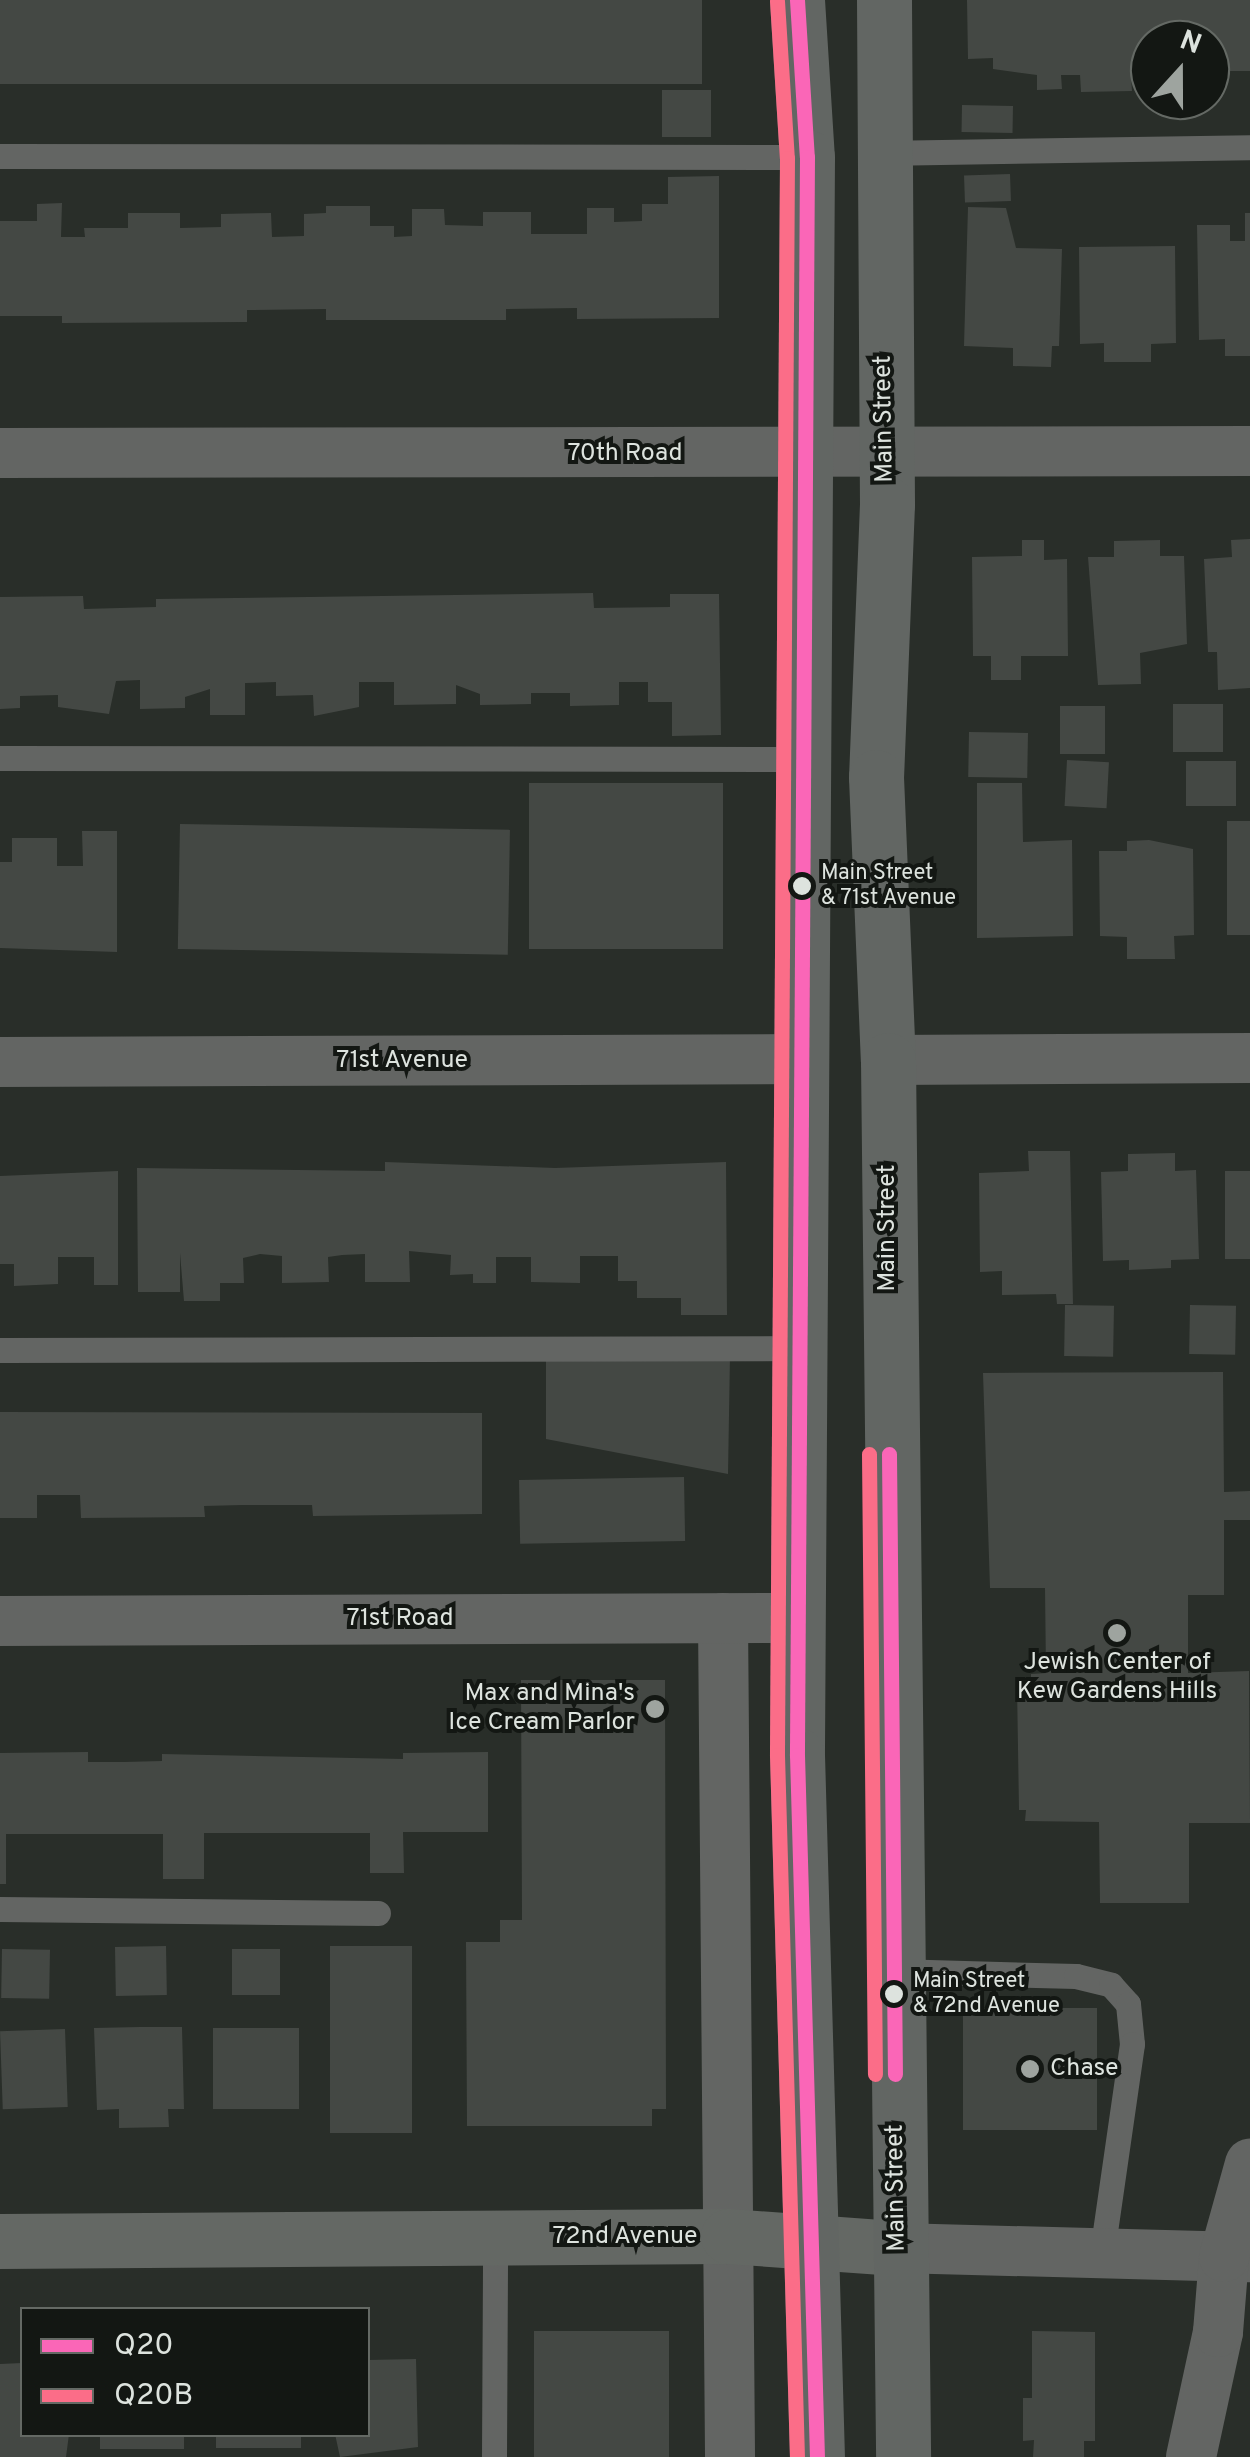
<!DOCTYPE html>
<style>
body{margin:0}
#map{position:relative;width:1250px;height:2457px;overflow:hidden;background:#292e29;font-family:Overpass,sans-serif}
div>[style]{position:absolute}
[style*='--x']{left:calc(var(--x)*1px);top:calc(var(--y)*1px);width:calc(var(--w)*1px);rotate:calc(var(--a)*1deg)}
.building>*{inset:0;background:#444844;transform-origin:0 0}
.lane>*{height:25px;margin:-12.5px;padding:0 12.5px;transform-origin:12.5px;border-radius:12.5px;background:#636563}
.street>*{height:50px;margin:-25px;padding:0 25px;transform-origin:25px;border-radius:25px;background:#636563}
.secondary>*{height:55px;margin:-27.5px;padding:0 27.5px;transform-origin:27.5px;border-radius:27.5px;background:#646864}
.primary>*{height:55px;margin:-27.5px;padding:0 27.5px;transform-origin:27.5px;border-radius:27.5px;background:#626663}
.bus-1>*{height:15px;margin:-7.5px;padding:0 7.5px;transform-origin:7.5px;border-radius:7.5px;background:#fa66b7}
.bus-2>*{height:15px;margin:-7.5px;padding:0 7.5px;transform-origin:7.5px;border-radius:7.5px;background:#fb6d88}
.dots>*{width:28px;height:28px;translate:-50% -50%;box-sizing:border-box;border:5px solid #131713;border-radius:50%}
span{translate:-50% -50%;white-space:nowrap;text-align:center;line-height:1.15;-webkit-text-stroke:8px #131713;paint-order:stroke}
.bus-label{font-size:22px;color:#dde3de}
.left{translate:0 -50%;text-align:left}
.street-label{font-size:25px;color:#dde3de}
.poi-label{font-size:25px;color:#dde3de}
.right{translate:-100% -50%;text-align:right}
.legend{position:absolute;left:20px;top:2307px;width:350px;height:130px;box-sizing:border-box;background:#131713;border:2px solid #646964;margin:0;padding:12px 18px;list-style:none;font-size:30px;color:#dde3de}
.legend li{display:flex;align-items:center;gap:20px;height:50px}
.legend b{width:50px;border:2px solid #646964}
.north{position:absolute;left:1130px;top:20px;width:100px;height:100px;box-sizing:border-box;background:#131713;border:2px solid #646964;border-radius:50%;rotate:21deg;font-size:28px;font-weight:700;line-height:40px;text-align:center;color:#dde3de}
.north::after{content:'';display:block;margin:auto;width:35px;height:45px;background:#9ea49f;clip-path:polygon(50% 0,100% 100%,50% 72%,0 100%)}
</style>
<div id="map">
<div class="building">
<i style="left:0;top:0;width:702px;height:84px"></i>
<i style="clip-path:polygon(967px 0,1250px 0,1250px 71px,1225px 71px,1225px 83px,1210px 84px,1210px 40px,1150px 40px,1150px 75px,1131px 76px,1132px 91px,1081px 92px,1080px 75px,1061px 75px,1062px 89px,1037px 90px,1037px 75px,993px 69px,993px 58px,968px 59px)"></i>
<i style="left:662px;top:90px;width:49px;height:47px"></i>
<i style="left:962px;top:105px;width:51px;height:27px;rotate:1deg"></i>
<i style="left:1010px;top:174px;width:27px;height:46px;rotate:88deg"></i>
<i style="clip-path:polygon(719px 176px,719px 318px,577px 319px,577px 308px,506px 309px,506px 320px,326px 320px,326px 309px,247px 310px,247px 322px,62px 323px,62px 316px,0 316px,0 221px,37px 221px,37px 204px,62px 203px,61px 237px,85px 237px,84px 228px,128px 228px,128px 213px,180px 213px,180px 228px,221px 227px,221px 214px,271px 213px,272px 237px,304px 236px,304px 214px,326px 213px,326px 206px,370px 206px,370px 226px,394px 226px,394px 237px,412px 236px,412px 209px,444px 209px,445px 225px,483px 226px,483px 212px,531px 212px,531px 234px,587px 234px,587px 208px,614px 208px,614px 222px,642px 221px,642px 204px,668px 204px,668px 177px)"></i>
<i style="clip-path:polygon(968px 207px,1006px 208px,1016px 248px,1062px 249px,1059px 346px,1052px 346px,1051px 367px,1013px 366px,1013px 348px,964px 346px)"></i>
<i style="clip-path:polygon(1245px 213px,1250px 213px,1250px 356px,1225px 356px,1225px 339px,1199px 340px,1197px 225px,1230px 225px,1230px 241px,1245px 241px)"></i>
<i style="clip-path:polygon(1175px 246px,1176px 343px,1151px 344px,1151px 362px,1104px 362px,1104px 343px,1080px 344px,1079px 247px)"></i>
<i style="clip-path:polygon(1250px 539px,1250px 688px,1218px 690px,1217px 652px,1208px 652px,1204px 559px,1232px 557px,1231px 540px)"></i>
<i style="clip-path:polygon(1022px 540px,1044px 540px,1044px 560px,1067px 559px,1068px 656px,1021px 656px,1021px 680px,991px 680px,991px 656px,973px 656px,972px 557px,1022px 556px)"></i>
<i style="clip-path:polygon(1160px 540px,1160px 556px,1184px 556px,1187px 644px,1140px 653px,1141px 684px,1098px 685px,1088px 557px,1114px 557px,1114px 541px)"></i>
<i style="clip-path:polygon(593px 593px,594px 608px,670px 607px,670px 594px,719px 594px,721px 735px,672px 736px,672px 702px,648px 702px,648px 682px,619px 682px,619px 705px,570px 706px,570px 693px,531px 693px,531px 704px,480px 705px,480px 694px,456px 685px,456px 704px,394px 705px,394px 682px,359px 682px,359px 707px,314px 716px,313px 695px,276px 696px,276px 682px,245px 683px,245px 715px,210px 715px,210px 689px,185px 697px,185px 708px,140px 709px,140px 680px,116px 681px,109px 714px,58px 707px,58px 695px,20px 696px,20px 708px,0 709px,0 597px,83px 596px,84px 609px,156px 607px,156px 599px)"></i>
<i style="left:1173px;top:704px;width:50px;height:48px"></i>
<i style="left:1060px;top:706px;width:45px;height:48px"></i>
<i style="left:969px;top:732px;width:59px;height:45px;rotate:1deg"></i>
<i style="left:1067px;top:760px;width:42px;height:46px;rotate:3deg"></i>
<i style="left:1186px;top:761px;width:50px;height:45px"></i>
<i style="left:723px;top:783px;width:166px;height:194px;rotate:90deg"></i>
<i style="clip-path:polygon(977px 783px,1022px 783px,1023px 842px,1072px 840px,1073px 936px,977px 938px)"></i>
<i style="left:1227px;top:821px;width:23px;height:114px"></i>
<i style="left:180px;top:824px;width:330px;height:125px;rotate:1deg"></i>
<i style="clip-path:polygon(82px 831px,117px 831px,117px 952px,0 948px,0 862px,12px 862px,12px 838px,57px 838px,57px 866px,83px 866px)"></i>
<i style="clip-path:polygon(1149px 840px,1193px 849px,1194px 935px,1174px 936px,1175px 959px,1127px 959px,1127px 937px,1100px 936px,1099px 851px,1127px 851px,1127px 841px)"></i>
<i style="clip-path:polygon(1028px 1151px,1070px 1151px,1073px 1304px,1057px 1304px,1056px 1294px,1002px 1295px,1002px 1271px,980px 1272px,979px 1173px,1029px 1171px)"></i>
<i style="clip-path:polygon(1175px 1153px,1175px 1171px,1196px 1170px,1199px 1259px,1171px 1260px,1171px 1268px,1129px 1270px,1129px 1260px,1103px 1261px,1101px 1172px,1128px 1171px,1128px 1154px)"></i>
<i style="clip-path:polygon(385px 1162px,555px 1168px,726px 1162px,727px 1315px,681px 1315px,681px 1298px,637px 1298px,637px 1281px,618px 1281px,618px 1256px,580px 1256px,580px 1283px,531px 1282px,531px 1257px,496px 1257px,496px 1283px,473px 1283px,473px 1274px,450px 1275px,451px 1255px,409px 1251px,410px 1282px,365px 1282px,365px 1254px,342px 1255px,328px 1257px,329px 1282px,282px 1283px,282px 1256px,260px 1254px,243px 1258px,244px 1283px,220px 1283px,220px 1301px,184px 1301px,180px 1253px,180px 1292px,138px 1292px,137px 1168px,385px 1171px)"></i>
<i style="clip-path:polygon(118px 1171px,118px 1285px,94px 1285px,94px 1257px,58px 1257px,58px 1284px,14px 1286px,14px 1264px,0 1264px,0 1176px)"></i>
<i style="left:1225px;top:1171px;width:25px;height:88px"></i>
<i style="left:1065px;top:1305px;width:49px;height:51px;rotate:1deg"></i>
<i style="left:1190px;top:1305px;width:46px;height:49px;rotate:1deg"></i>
<i style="clip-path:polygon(546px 1355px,730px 1355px,728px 1474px,546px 1439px)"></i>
<i style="clip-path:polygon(1223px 1372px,1224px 1492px,1250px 1491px,1250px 1520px,1224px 1520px,1224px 1595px,1188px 1595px,1188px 1673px,1249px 1671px,1250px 1823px,1189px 1823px,1189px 1903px,1100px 1903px,1099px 1822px,1025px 1821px,1026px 1810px,1019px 1810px,1017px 1686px,1031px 1685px,1031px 1674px,1046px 1673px,1045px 1588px,990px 1588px,983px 1373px)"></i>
<i style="clip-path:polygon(0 1412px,482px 1413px,482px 1514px,313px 1516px,312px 1505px,242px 1505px,204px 1506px,205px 1517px,81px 1518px,80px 1495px,37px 1495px,37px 1518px,0 1518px)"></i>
<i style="left:684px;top:1477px;width:64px;height:165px;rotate:89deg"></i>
<i style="clip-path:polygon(521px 1680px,665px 1680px,666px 2109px,652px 2109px,652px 2126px,467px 2126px,466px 1942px,500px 1942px,500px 1920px,522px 1920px)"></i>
<i style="clip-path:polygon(88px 1752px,88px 1762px,124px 1762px,162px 1761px,162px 1754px,403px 1759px,403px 1753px,488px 1752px,488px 1832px,403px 1832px,404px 1873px,370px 1873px,370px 1833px,204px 1833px,204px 1879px,163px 1879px,163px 1834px,6px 1834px,6px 1884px,0 1884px,0 1753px)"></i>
<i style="left:166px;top:1946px;width:49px;height:51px;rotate:89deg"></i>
<i style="left:330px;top:1946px;width:82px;height:187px"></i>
<i style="left:2px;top:1949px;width:48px;height:49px;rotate:1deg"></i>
<i style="left:232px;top:1949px;width:48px;height:46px"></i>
<i style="left:963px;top:2008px;width:134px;height:122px"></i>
<i style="clip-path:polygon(140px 2027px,182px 2027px,184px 2109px,168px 2109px,169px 2127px,119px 2128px,119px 2109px,97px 2110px,94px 2028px)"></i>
<i style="left:213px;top:2028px;width:86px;height:81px"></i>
<i style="left:65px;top:2029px;width:78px;height:65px;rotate:88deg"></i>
<i style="left:669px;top:2331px;width:126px;height:135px;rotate:90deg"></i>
<i style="clip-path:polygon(1032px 2331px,1095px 2332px,1095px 2441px,1084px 2441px,1084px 2457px,1033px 2457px,1034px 2440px,1023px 2441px,1023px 2398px,1032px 2398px)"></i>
<i style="clip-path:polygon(416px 2359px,418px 2447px,340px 2457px,335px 2434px,368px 2434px,368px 2360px)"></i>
<i style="clip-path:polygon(22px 2363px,22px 2434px,69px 2434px,66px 2457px,0 2457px,0 2364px)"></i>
<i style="left:100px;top:2434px;width:84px;height:15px"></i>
<i style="left:216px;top:2434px;width:85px;height:14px"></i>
</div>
<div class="lane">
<i style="--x:880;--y:153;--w:370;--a:-0.9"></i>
<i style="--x:0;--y:156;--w:807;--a:0.07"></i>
<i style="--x:0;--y:758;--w:804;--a:0.07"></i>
<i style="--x:0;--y:1350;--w:802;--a:-0.14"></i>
<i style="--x:0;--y:1909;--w:378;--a:0.6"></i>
<i style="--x:894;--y:1971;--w:182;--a:1.6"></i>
<i style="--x:1076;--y:1976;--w:36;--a:14"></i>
<i style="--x:1111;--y:1985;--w:25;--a:48"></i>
<i style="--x:1128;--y:2004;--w:40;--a:84.3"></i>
<i style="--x:1132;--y:2044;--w:211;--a:98.2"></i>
<i style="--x:494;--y:2457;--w:219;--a:-89.7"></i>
</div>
<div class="street">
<i style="--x:0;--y:453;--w:1250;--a:-0.09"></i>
<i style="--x:888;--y:1060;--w:362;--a:-0.3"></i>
<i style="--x:0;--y:1062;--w:804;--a:-0.21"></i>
<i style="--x:723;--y:1618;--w:839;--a:89.52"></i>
<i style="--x:0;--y:1621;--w:799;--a:-0.22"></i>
<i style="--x:897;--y:2248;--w:353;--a:1.5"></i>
<i style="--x:1191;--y:2457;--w:128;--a:-77.8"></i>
<i style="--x:1218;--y:2332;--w:75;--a:-85.4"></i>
<i style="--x:1224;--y:2257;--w:97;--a:-74.4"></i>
</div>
<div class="secondary">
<i style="--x:0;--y:2241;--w:728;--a:-0.39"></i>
<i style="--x:728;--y:2236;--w:169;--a:4.1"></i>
</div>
<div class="primary">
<i style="--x:797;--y:0;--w:157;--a:86.4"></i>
<i style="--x:807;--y:157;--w:1598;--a:90.36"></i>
<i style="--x:797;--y:1755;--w:702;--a:88.37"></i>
<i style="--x:884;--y:0;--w:504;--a:89.66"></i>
<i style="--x:887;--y:504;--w:273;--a:92.3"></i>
<i style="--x:876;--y:777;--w:283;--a:87.6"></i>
<i style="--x:888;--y:1060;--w:1397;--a:89.38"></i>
</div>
<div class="bus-1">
<i style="--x:797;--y:0;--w:157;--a:86.4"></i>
<i style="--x:807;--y:157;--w:1598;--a:90.36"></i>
<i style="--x:797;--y:1755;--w:702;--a:88.37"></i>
<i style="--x:889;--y:1454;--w:620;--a:89.45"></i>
</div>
<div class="bus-2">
<i style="--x:777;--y:1;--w:157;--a:86.4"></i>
<i style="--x:787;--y:158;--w:1597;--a:90.36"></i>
<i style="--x:777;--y:1755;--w:702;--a:88.37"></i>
<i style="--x:869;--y:1454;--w:620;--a:89.45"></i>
</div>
<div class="dots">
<i style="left:802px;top:886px;background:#dde3de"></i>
<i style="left:1117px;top:1633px;background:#9ea49f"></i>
<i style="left:655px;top:1709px;background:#9ea49f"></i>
<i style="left:894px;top:1994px;background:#dde3de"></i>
<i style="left:1030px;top:2069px;background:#9ea49f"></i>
</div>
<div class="bus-label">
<span class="left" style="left:821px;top:886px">Main Street<br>&amp; 71st Avenue</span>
<span class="left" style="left:913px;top:1994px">Main Street<br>&amp; 72nd Avenue</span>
</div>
<div class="street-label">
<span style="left:885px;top:419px;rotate:-91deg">Main Street</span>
<span style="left:625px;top:454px">70th Road</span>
<span style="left:402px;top:1061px">71st Avenue</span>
<span style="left:888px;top:1228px;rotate:-90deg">Main Street</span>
<span style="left:400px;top:1619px">71st Road</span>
<span style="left:897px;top:2188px;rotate:-91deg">Main Street</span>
<span style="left:625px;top:2237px">72nd Avenue</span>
</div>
<div class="poi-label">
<span style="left:1117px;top:1678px">Jewish Center of<br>Kew Gardens Hills</span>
<span class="right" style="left:635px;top:1709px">Max and Mina's<br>Ice Cream Parlor</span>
<span class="left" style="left:1050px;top:2069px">Chase</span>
</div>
<ul class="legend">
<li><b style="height:12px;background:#fa66b7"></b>Q20</li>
<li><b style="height:12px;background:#fb6d88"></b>Q20B</li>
</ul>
<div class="north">N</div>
</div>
